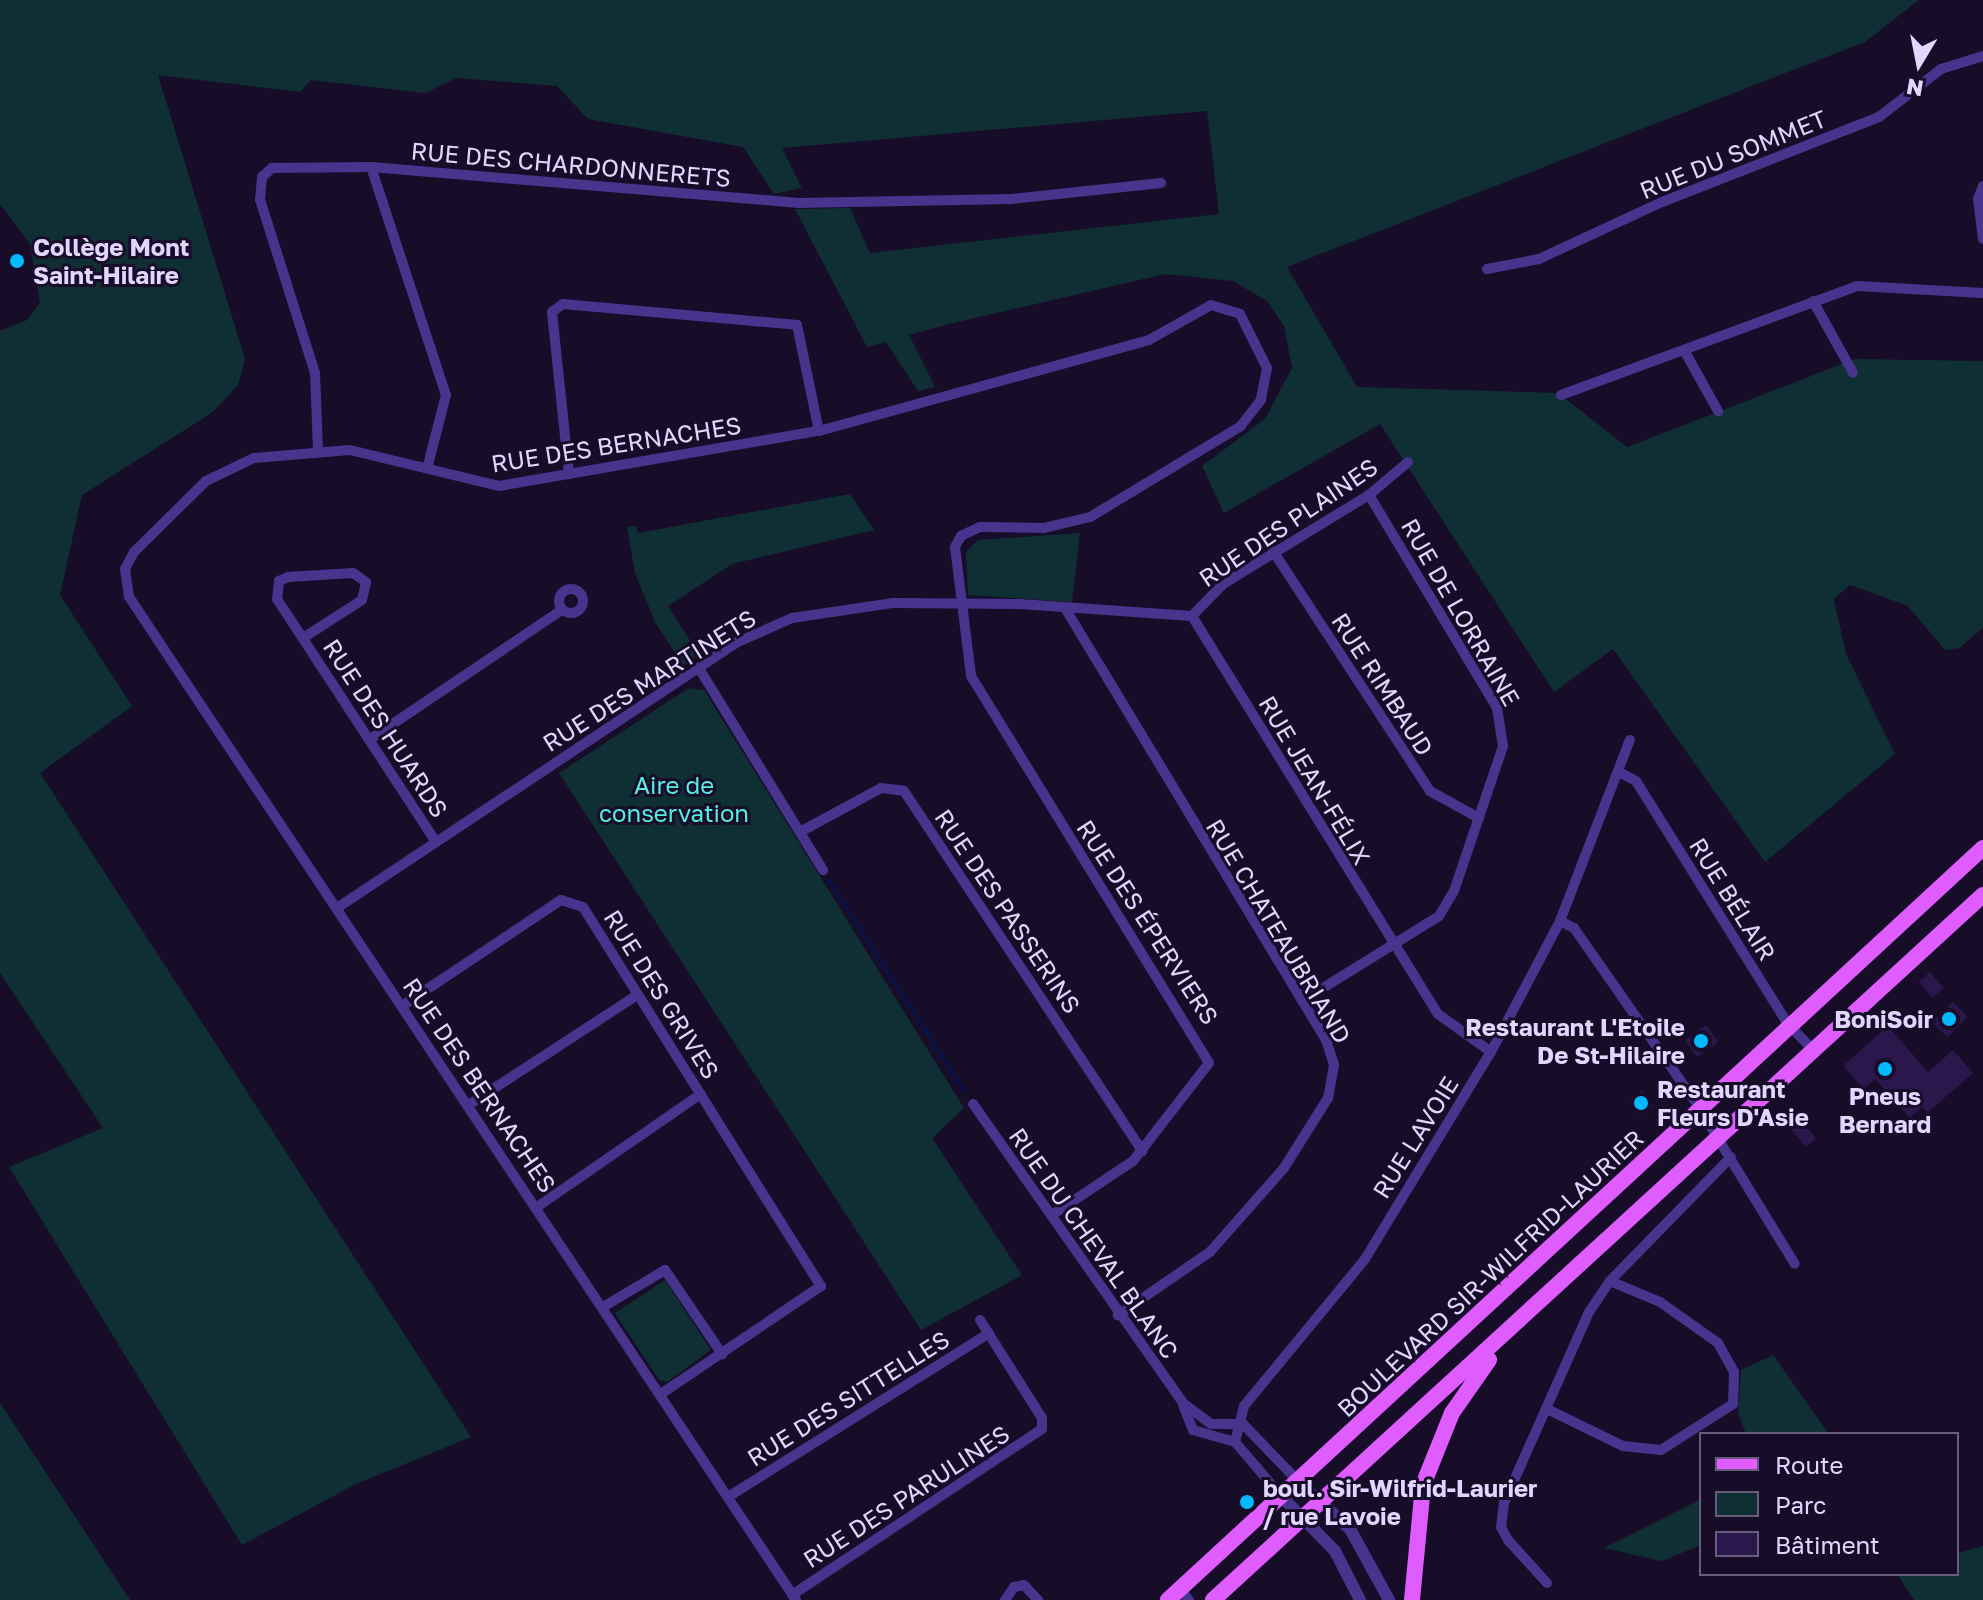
<!DOCTYPE html>
<meta charset="utf-8">
<style>
body{margin:0}
#map{position:relative;width:1983px;height:1600px;overflow:hidden;background:#170d29;font-family:"Golos Text",sans-serif}
div>[style]{position:absolute}
[style*='--x']{left:calc(var(--x)*1px);top:calc(var(--y)*1px);width:calc(var(--w)*1px);rotate:calc(var(--a)*1deg)}
.green>*{inset:0;background:#102f34}
.stream>*{height:3px;margin:-1.5px;padding:0 1.5px;transform-origin:1.5px;border-radius:1.5px;background:#05124b}
.building>*{inset:0;background:#2b174c;transform-origin:0 0}
.minor>*{height:10px;margin:-5px;padding:0 5px;transform-origin:5px;border-radius:5px;background:#47348d}
.minor>.ring{margin:-5px;padding:0;box-sizing:content-box;background:none;border:10px solid #47348d;border-radius:50%}
.tertiary>*{height:12px;margin:-6px;padding:0 6px;transform-origin:6px;border-radius:6px;background:#47348d}
.primary>*{height:16px;margin:-8px;padding:0 8px;transform-origin:8px;border-radius:8px;background:#df5dff}
.dots>*{width:22px;height:22px;translate:-50% -50%;box-sizing:border-box;border:4px solid #170d29;border-radius:50%}
span{translate:-50% -50%;white-space:nowrap;text-align:center;line-height:1.15;-webkit-text-stroke:6px #170d29;paint-order:stroke}
.street-label{font-size:24px;color:#e2d6ff}
.poi-label{font-size:24px;color:#e2d6ff;font-weight:700}
.left{translate:0 -50%;text-align:left}
.right{translate:-100% -50%;text-align:right}
.park-label{font-size:24px;color:#55ece1}
.legend{position:absolute;left:1699px;top:1432px;width:260px;height:144px;box-sizing:border-box;background:#170d29;border:2px solid #685d7f;margin:0;padding:10px 14px;list-style:none;font-size:24px;color:#e2d6ff}
.legend li{display:flex;align-items:center;gap:16px;height:40px}
.legend b{width:40px;border:2px solid #685d7f}
.north{position:absolute;left:1879px;top:24px;width:80px;height:80px;-webkit-text-stroke:6px #170d29;paint-order:stroke;rotate:190deg;font-size:22px;font-weight:700;line-height:32px;text-align:center;color:#e2d6ff}
.north::after{content:'';display:block;margin:auto;width:28px;height:36px;background:#e2d6ff;clip-path:polygon(50% 0,100% 100%,50% 72%,0 100%)}
</style>
<div id="map">
<div class="green">
<i style="clip-path:polygon(0 0,1919px 0,1865px 42px,1287px 267px,1357px 387px,1558px 393px,1627px 447px,1855px 359px,1983px 361px,1983px 628px,1959px 648px,1945px 650px,1908px 606px,1850px 585px,1834px 599px,1846px 654px,1895px 754px,1765px 862px,1613px 649px,1554px 692px,1380px 424px,1224px 513px,1202px 466px,1265px 419px,1292px 368px,1284px 326px,1267px 301px,1233px 281px,1165px 274px,953px 323px,909px 335px,935px 387px,918px 391px,886px 342px,867px 347px,795px 209px,850px 208px,870px 253px,1219px 214px,1207px 111px,782px 148px,802px 188px,774px 194px,743px 147px,588px 119px,557px 86px,456px 78px,425px 93px,311px 80px,300px 92px,158px 75px,245px 359px,238px 385px,213px 412px,82px 495px,60px 595px,132px 706px,40px 773px,471px 1437px,356px 1484px,242px 1545px,9px 1167px,103px 1128px,0 973px,0 331px,27px 320px,40px 303px,30px 244px,0 204px)"></i>
<i style="clip-path:polygon(850px 494px,874px 530px,732px 564px,668px 606px,699px 655px,683px 665px,655px 622px,635px 573px,627px 527px,636px 526px,638px 533px)"></i>
<i style="clip-path:polygon(1080px 533px,1072px 602px,968px 595px,966px 552px,978px 540px)"></i>
<i style="clip-path:polygon(689px 688px,704px 690px,964px 1108px,932px 1138px,1022px 1275px,921px 1330px,559px 773px)"></i>
<i style="clip-path:polygon(665px 1280px,711px 1350px,667px 1382px,659px 1380px,615px 1313px)"></i>
<i style="clip-path:polygon(1773px 1355px,1829px 1434px,1746px 1434px,1738px 1413px,1741px 1370px)"></i>
<i style="clip-path:polygon(0 1403px,130px 1600px,0 1600px)"></i>
<i style="clip-path:polygon(1701px 1499px,1701px 1545px,1662px 1561px,1604px 1548px)"></i>
<i style="clip-path:polygon(1983px 1546px,1983px 1600px,1914px 1600px,1897px 1574px,1957px 1574px,1957px 1553px)"></i>
</div>
<div class="stream">
<i style="--x:828;--y:879;--w:252;--a:57.3"></i>
</div>
<div class="building">
<i style="left:1930px;top:972px;width:21px;height:15px;rotate:49deg"></i>
<i style="left:1953px;top:1002px;width:21px;height:29px;rotate:45deg"></i>
<i style="left:1706px;top:1025px;width:21px;height:26px;rotate:55deg"></i>
<i style="clip-path:polygon(1888px 1026px,1928px 1072px,1953px 1050px,1973px 1073px,1927px 1113px,1922px 1107px,1910px 1118px,1875px 1079px,1864px 1089px,1843px 1066px)"></i>
<i style="left:1642px;top:1090px;width:19px;height:18px;rotate:51deg"></i>
<i style="left:1795px;top:1114px;width:32px;height:13px;rotate:49deg"></i>
</div>
<div class="minor">
<i style="--x:371;--y:167;--w:240;--a:71.8"></i>
<i style="--x:446;--y:395;--w:76;--a:104.4"></i>
<i style="--x:1983;--y:186;--w:14;--a:111"></i>
<i style="--x:1978;--y:199;--w:40;--a:82.9"></i>
<i style="--x:1487;--y:269;--w:53;--a:-10.9"></i>
<i style="--x:1539;--y:259;--w:136;--a:-24.9"></i>
<i style="--x:1662;--y:202;--w:233;--a:-21.4"></i>
<i style="--x:1879;--y:117;--w:78;--a:-37.7"></i>
<i style="--x:1941;--y:69;--w:44;--a:-17.2"></i>
<i style="--x:1813;--y:301;--w:82;--a:60.9"></i>
<i style="--x:1685;--y:352;--w:68;--a:60.8"></i>
<i style="--x:1561;--y:395;--w:315;--a:-20.2"></i>
<i style="--x:1857;--y:286;--w:126;--a:3.2"></i>
<i style="--x:318;--y:450;--w:77;--a:-92.2"></i>
<i style="--x:315;--y:373;--w:182;--a:-107.6"></i>
<i style="--x:260;--y:200;--w:23;--a:-85"></i>
<i style="--x:262;--y:177;--w:13;--a:-42"></i>
<i style="--x:272;--y:168;--w:99;--a:-0.6"></i>
<i style="--x:371;--y:167;--w:429;--a:4.8"></i>
<i style="--x:798;--y:203;--w:213;--a:-1.1"></i>
<i style="--x:1011;--y:199;--w:151;--a:-6.1"></i>
<i style="--x:569;--y:474;--w:163;--a:-96"></i>
<i style="--x:552;--y:312;--w:14;--a:-36"></i>
<i style="--x:563;--y:304;--w:235;--a:5.1"></i>
<i style="--x:797;--y:325;--w:108;--a:78.3"></i>
<i style="--x:1273;--y:551;--w:287;--a:56.8"></i>
<i style="--x:1430;--y:791;--w:56;--a:28.9"></i>
<i class="ring" style="left:559px;top:589px;width:14px;height:14px"></i>
<i style="--x:1065;--y:608;--w:505;--a:58.86"></i>
<i style="--x:1326;--y:1040;--w:26;--a:72"></i>
<i style="--x:1334;--y:1065;--w:34;--a:100"></i>
<i style="--x:1328;--y:1098;--w:83;--a:122.2"></i>
<i style="--x:1284;--y:1168;--w:112;--a:131.4"></i>
<i style="--x:1210;--y:1252;--w:112;--a:145.6"></i>
<i style="--x:1192;--y:616;--w:468;--a:58.3"></i>
<i style="--x:1438;--y:1014;--w:65;--a:35.6"></i>
<i style="--x:1192;--y:616;--w:45;--a:-45.9"></i>
<i style="--x:1223;--y:584;--w:171;--a:-31.4"></i>
<i style="--x:1369;--y:495;--w:51;--a:-40.2"></i>
<i style="--x:303;--y:638;--w:70;--a:-32.8"></i>
<i style="--x:362;--y:600;--w:18;--a:-77"></i>
<i style="--x:366;--y:582;--w:16;--a:-145"></i>
<i style="--x:353;--y:573;--w:65;--a:176.5"></i>
<i style="--x:288;--y:577;--w:10;--a:156"></i>
<i style="--x:279;--y:581;--w:18;--a:96"></i>
<i style="--x:277;--y:599;--w:288;--a:56.8"></i>
<i style="--x:700;--y:670;--w:235;--a:58.4"></i>
<i style="--x:369;--y:740;--w:233;--a:-34"></i>
<i style="--x:1619;--y:772;--w:19;--a:28"></i>
<i style="--x:1636;--y:781;--w:285;--a:58"></i>
<i style="--x:1787;--y:1023;--w:37;--a:46"></i>
<i style="--x:800;--y:832;--w:92;--a:-28.5"></i>
<i style="--x:881;--y:788;--w:23;--a:7"></i>
<i style="--x:904;--y:791;--w:432;--a:56.5"></i>
<i style="--x:340;--y:906;--w:478;--a:-33.6"></i>
<i style="--x:738;--y:642;--w:59;--a:-24"></i>
<i style="--x:792;--y:618;--w:101;--a:-8.5"></i>
<i style="--x:892;--y:603;--w:128;--a:0.4"></i>
<i style="--x:1020;--y:604;--w:172;--a:4"></i>
<i style="--x:1560;--y:921;--w:16;--a:27"></i>
<i style="--x:1574;--y:928;--w:217;--a:55.1"></i>
<i style="--x:1698;--y:1106;--w:185;--a:58.5"></i>
<i style="--x:1302;--y:1001;--w:161;--a:-31.8"></i>
<i style="--x:1439;--y:916;--w:29;--a:-59"></i>
<i style="--x:1454;--y:891;--w:153;--a:-71.3"></i>
<i style="--x:1503;--y:746;--w:38;--a:-99"></i>
<i style="--x:1497;--y:708;--w:249;--a:-121"></i>
<i style="--x:402;--y:1006;--w:191;--a:-33.7"></i>
<i style="--x:561;--y:900;--w:23;--a:18"></i>
<i style="--x:583;--y:907;--w:448;--a:57.9"></i>
<i style="--x:821;--y:1286;--w:193;--a:146"></i>
<i style="--x:470;--y:1104;--w:199;--a:-33.1"></i>
<i style="--x:973;--y:1104;--w:365;--a:54.9"></i>
<i style="--x:1183;--y:1403;--w:35;--a:37"></i>
<i style="--x:1211;--y:1424;--w:32;--a:0"></i>
<i style="--x:1243;--y:1424;--w:81;--a:46"></i>
<i style="--x:537;--y:1207;--w:199;--a:-34.6"></i>
<i style="--x:603;--y:1307;--w:72;--a:-30.8"></i>
<i style="--x:665;--y:1270;--w:102;--a:55.8"></i>
<i style="--x:1183;--y:1405;--w:27;--a:68"></i>
<i style="--x:1193;--y:1430;--w:44;--a:15.9"></i>
<i style="--x:1235;--y:1442;--w:74;--a:49.4"></i>
<i style="--x:1547;--y:1409;--w:85;--a:26"></i>
<i style="--x:1623;--y:1446;--w:38;--a:6"></i>
<i style="--x:1661;--y:1450;--w:85;--a:-32.6"></i>
<i style="--x:1733;--y:1404;--w:32;--a:-88"></i>
<i style="--x:1734;--y:1372;--w:33;--a:-119"></i>
<i style="--x:1718;--y:1343;--w:71;--a:-144.7"></i>
<i style="--x:1660;--y:1302;--w:54;--a:-157.2"></i>
<i style="--x:1235;--y:1442;--w:37;--a:-76"></i>
<i style="--x:1244;--y:1406;--w:190;--a:-50.5"></i>
<i style="--x:1365;--y:1259;--w:242;--a:-58.7"></i>
<i style="--x:1491;--y:1052;--w:148;--a:-62.2"></i>
<i style="--x:1560;--y:921;--w:194;--a:-68.9"></i>
<i style="--x:728;--y:1497;--w:308;--a:-32.1"></i>
<i style="--x:1547;--y:1583;--w:58;--a:-132.2"></i>
<i style="--x:1508;--y:1540;--w:15;--a:-118"></i>
<i style="--x:1501;--y:1527;--w:24;--a:-83"></i>
<i style="--x:1504;--y:1503;--w:209;--a:-66"></i>
<i style="--x:1589;--y:1312;--w:37;--a:-56"></i>
<i style="--x:1610;--y:1281;--w:173;--a:-45.7"></i>
<i style="--x:1180;--y:1589;--w:14;--a:51"></i>
<i style="--x:792;--y:1595;--w:300;--a:-33.6"></i>
<i style="--x:1042;--y:1429;--w:11;--a:-90"></i>
<i style="--x:1042;--y:1418;--w:116;--a:-122.3"></i>
<i style="--x:796;--y:1600;--w:1205;--a:-123.62"></i>
<i style="--x:129;--y:597;--w:28;--a:-98"></i>
<i style="--x:125;--y:569;--w:19;--a:-62"></i>
<i style="--x:134;--y:552;--w:101;--a:-44.6"></i>
<i style="--x:206;--y:481;--w:53;--a:-25.6"></i>
<i style="--x:254;--y:458;--w:96;--a:-4.8"></i>
<i style="--x:350;--y:450;--w:153;--a:13.6"></i>
<i style="--x:499;--y:486;--w:325;--a:-9.8"></i>
<i style="--x:819;--y:431;--w:342;--a:-15.4"></i>
<i style="--x:1149;--y:340;--w:71;--a:-29.4"></i>
<i style="--x:1211;--y:305;--w:30;--a:17"></i>
<i style="--x:1240;--y:314;--w:60;--a:63.4"></i>
<i style="--x:1267;--y:368;--w:33;--a:101"></i>
<i style="--x:1261;--y:400;--w:33;--a:128"></i>
<i style="--x:1241;--y:426;--w:176;--a:148.9"></i>
<i style="--x:1090;--y:517;--w:47;--a:166.6"></i>
<i style="--x:1044;--y:528;--w:64;--a:-179.1"></i>
<i style="--x:980;--y:527;--w:21;--a:155"></i>
<i style="--x:961;--y:536;--w:13;--a:119"></i>
<i style="--x:955;--y:547;--w:130;--a:82.9"></i>
<i style="--x:971;--y:676;--w:454;--a:58.4"></i>
<i style="--x:1209;--y:1063;--w:124;--a:127.8"></i>
<i style="--x:1133;--y:1161;--w:97;--a:146.3"></i>
<i style="--x:1005;--y:1600;--w:16;--a:-55"></i>
<i style="--x:1014;--y:1587;--w:10;--a:-11"></i>
<i style="--x:1024;--y:1585;--w:21;--a:47"></i>
</div>
<div class="tertiary">
<i style="--x:1299;--y:1482;--w:69;--a:42.7"></i>
<i style="--x:1350;--y:1529;--w:81;--a:61.2"></i>
<i style="--x:1283;--y:1498;--w:74;--a:45.5"></i>
<i style="--x:1335;--y:1551;--w:55;--a:63"></i>
</div>
<div class="primary">
<i style="--x:1168;--y:1600;--w:1109;--a:-42.7"></i>
<i style="--x:1213;--y:1600;--w:1044;--a:-42.48"></i>
<i style="--x:1412;--y:1600;--w:116;--a:-84.5"></i>
<i style="--x:1423;--y:1485;--w:78;--a:-68.1"></i>
<i style="--x:1452;--y:1413;--w:65;--a:-55.1"></i>
</div>
<div class="dots">
<i style="left:17px;top:261px;background:#02b9ff"></i>
<i style="left:1949px;top:1019px;background:#02b9ff"></i>
<i style="left:1701px;top:1041px;background:#02b9ff"></i>
<i style="left:1885px;top:1069px;background:#02b9ff"></i>
<i style="left:1641px;top:1103px;background:#02b9ff"></i>
<i style="left:1247px;top:1502px;background:#02b9ff"></i>
</div>
<div class="street-label">
<span style="left:1733px;top:154px;rotate:-22deg">RUE DU SOMMET</span>
<span style="left:571px;top:164px;rotate:5deg">RUE DES CHARDONNERETS</span>
<span style="left:616px;top:444px;rotate:-9deg">RUE DES BERNACHES</span>
<span style="left:1288px;top:522px;rotate:-34deg">RUE DES PLAINES</span>
<span style="left:1461px;top:612px;rotate:60deg">RUE DE LORRAINE</span>
<span style="left:649px;top:680px;rotate:-32deg">RUE DES MARTINETS</span>
<span style="left:1383px;top:684px;rotate:57deg">RUE RIMBAUD</span>
<span style="left:386px;top:728px;rotate:57deg">RUE DES HUARDS</span>
<span style="left:1315px;top:780px;rotate:59deg">RUE JEAN-FÉLIX</span>
<span style="left:1733px;top:899px;rotate:58deg">RUE BÉLAIR</span>
<span style="left:1008px;top:911px;rotate:56deg">RUE DES PASSERINS</span>
<span style="left:1148px;top:922px;rotate:57deg">RUE DES ÉPERVIERS</span>
<span style="left:1279px;top:931px;rotate:59deg">RUE CHATEAUBRIAND</span>
<span style="left:662px;top:994px;rotate:58deg">RUE DES GRIVES</span>
<span style="left:480px;top:1085px;rotate:56deg">RUE DES BERNACHES</span>
<span style="left:1415px;top:1137px;rotate:-58deg">RUE LAVOIE</span>
<span style="left:1094px;top:1243px;rotate:55deg">RUE DU CHEVAL BLANC</span>
<span style="left:1490px;top:1273px;rotate:-43deg">BOULEVARD SIR-WILFRID-LAURIER</span>
<span style="left:848px;top:1398px;rotate:-32deg">RUE DES SITTELLES</span>
<span style="left:906px;top:1496px;rotate:-33deg">RUE DES PARULINES</span>
</div>
<div class="poi-label">
<span class="left" style="left:33px;top:261px">Collège Mont<br>Saint-Hilaire</span>
<span class="right" style="left:1933px;top:1019px">BoniSoir</span>
<span class="right" style="left:1685px;top:1041px">Restaurant L'Etoile<br>De St-Hilaire</span>
<span class="left" style="left:1657px;top:1103px">Restaurant<br>Fleurs D'Asie</span>
<span style="left:1885px;top:1110px">Pneus<br>Bernard</span>
<span class="left" style="left:1263px;top:1502px">boul. Sir-Wilfrid-Laurier<br>/ rue Lavoie</span>
</div>
<div class="park-label">
<span style="left:674px;top:799px">Aire de<br>conservation</span>
</div>
<ul class="legend">
<li><b style="height:10px;background:#df5dff"></b>Route</li>
<li><b style="height:22px;background:#102f34"></b>Parc</li>
<li><b style="height:22px;background:#2b174c"></b>Bâtiment</li>
</ul>
<div class="north">N</div>
</div>
